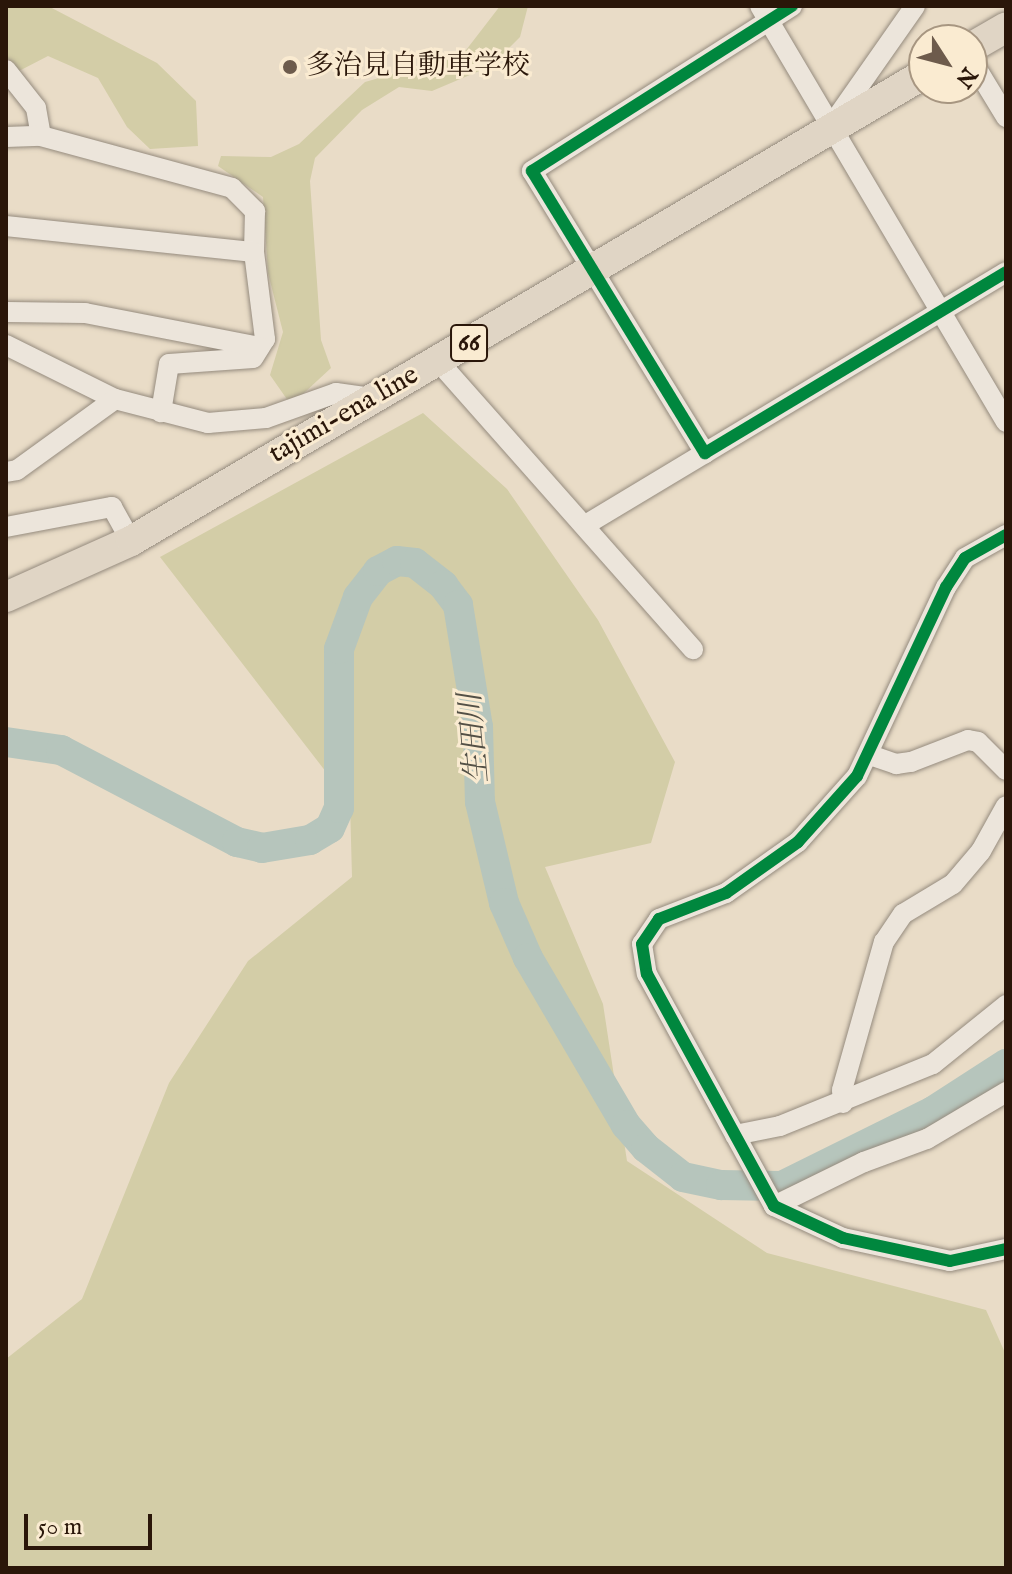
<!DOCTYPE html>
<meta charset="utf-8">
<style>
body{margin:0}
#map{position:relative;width:1012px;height:1574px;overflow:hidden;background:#e9dcc7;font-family:"IM FELL English","Noto Serif JP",serif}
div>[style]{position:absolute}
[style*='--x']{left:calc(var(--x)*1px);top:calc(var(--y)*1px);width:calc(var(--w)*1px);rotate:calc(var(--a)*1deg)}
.green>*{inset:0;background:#d3cda7}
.river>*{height:30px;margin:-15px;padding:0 15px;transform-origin:15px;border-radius:15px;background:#b6c5bc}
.roads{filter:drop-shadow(0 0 2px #958b7e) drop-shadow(0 0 2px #958b7e)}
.minor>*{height:20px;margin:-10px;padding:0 10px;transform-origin:10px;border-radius:10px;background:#ece5db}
.primary>*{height:30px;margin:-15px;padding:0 15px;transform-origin:15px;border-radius:15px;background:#e0d5c5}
.cycleway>*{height:12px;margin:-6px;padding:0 6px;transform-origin:6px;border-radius:6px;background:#00873e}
.dots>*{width:22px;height:22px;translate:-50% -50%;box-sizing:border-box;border:4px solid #faebd1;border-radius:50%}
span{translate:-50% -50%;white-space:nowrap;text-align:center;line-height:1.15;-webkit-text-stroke:6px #faebd1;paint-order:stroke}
.shield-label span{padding:2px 6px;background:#faebd1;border:2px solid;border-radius:6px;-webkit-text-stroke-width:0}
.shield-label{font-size:26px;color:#2a1609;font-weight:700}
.poi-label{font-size:28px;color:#2a1609}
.left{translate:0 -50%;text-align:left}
.street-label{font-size:28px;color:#2a1609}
.water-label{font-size:30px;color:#535046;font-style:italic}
.frame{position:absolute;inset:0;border:8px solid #2a1609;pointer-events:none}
.north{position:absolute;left:908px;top:24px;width:80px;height:80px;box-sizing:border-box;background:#faebd1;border:2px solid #a79681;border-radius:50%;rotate:126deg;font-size:22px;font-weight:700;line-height:32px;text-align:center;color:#2a1609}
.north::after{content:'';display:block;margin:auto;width:28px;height:36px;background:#6d5b4c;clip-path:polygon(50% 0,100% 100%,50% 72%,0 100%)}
.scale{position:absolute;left:24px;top:1514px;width:128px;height:36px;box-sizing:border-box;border:4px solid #2a1609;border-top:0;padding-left:10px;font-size:24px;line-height:28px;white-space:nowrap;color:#2a1609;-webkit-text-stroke:6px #faebd1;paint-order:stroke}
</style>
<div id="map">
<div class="green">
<i style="clip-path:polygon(6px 6px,48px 6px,157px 63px,196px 101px,198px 146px,150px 149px,127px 127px,98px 78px,48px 56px,19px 71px,6px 56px)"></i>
<i style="clip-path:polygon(500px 6px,528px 6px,520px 37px,491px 66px,432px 91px,399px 87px,362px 110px,315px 158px,310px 181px,321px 340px,331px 368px,291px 405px,270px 375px,283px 332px,268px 273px,263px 197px,218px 166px,221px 156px,271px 157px,299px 144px,365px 82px,463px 54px)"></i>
<i style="clip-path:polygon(423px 413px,507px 489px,598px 620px,675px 762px,651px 843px,545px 867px,603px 1004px,627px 1161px,767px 1253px,986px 1310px,1006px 1355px,1006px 1568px,6px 1568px,6px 1359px,82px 1299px,169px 1083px,248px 961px,352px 877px,350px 803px,160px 557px)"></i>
</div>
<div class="river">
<i style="--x:6;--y:742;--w:56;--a:8.3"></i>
<i style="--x:61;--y:750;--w:199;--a:27.6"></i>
<i style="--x:237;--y:842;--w:26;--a:13"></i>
<i style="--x:262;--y:848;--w:49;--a:-9.5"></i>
<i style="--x:310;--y:840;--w:23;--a:-31"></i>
<i style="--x:330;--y:828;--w:22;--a:-66"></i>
<i style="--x:339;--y:808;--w:159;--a:-90"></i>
<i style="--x:339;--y:649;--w:55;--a:-69.9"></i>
<i style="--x:358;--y:597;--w:33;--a:-52"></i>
<i style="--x:378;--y:571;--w:21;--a:-28"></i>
<i style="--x:397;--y:561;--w:18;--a:6"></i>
<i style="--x:415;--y:563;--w:36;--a:38"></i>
<i style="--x:443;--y:585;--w:25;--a:53"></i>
<i style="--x:458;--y:605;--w:124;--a:80.7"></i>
<i style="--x:478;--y:727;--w:75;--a:88.5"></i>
<i style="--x:480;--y:802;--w:104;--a:76.6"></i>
<i style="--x:504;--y:903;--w:60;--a:66.4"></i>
<i style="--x:528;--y:958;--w:194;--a:59.6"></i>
<i style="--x:626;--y:1125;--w:30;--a:49"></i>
<i style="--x:646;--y:1148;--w:47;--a:38.1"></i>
<i style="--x:683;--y:1177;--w:39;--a:12"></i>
<i style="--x:721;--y:1185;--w:61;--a:0.9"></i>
<i style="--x:782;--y:1186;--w:169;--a:-26.4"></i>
<i style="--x:933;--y:1111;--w:87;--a:-32.8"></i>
</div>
<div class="roads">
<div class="minor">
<i style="--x:760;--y:6;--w:483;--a:59.4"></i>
<i style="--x:792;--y:6;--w:308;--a:147.6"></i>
<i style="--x:532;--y:171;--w:331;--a:58.5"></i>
<i style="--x:705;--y:453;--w:351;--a:-31"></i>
<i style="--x:972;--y:61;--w:66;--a:58.7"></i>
<i style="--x:6;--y:70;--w:48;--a:51.7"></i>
<i style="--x:36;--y:108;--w:28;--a:80"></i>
<i style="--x:831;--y:126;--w:146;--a:-55"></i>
<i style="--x:6;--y:137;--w:35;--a:-2"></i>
<i style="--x:41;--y:136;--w:198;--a:15.2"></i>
<i style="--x:232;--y:188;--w:33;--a:45"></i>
<i style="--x:255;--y:211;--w:41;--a:91.4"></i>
<i style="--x:254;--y:252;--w:88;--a:82.8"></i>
<i style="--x:265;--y:339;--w:22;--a:122"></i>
<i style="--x:253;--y:358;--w:84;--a:175.9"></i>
<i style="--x:169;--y:364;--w:49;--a:99.5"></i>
<i style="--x:6;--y:226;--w:249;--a:6"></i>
<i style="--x:6;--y:312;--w:79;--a:0.7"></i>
<i style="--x:85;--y:313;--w:178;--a:11"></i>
<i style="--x:6;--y:345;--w:122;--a:26.4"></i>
<i style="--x:115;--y:399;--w:96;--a:14.5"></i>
<i style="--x:208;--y:423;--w:58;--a:-4.9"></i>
<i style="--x:266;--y:418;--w:74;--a:-19.7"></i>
<i style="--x:336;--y:393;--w:36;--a:8"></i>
<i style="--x:438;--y:361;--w:385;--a:48.5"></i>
<i style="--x:6;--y:472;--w:11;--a:-10"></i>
<i style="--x:17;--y:470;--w:121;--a:-35.9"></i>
<i style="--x:587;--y:524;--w:138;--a:-31"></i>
<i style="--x:6;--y:527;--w:108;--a:-10.7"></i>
<i style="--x:112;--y:507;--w:39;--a:61"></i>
<i style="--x:1006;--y:535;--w:47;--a:150.7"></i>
<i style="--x:965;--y:558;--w:35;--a:123"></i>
<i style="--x:946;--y:587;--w:209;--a:115.2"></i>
<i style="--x:857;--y:776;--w:89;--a:131.8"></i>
<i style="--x:798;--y:842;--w:88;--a:144.7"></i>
<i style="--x:726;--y:893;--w:72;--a:158.8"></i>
<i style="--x:659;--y:919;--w:30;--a:124"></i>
<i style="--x:642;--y:944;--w:30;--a:81"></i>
<i style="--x:647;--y:974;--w:264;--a:61.3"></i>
<i style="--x:774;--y:1206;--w:76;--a:24.9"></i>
<i style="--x:843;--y:1238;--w:109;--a:12.1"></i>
<i style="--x:950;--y:1261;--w:57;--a:-12.1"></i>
<i style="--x:870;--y:755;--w:28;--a:19"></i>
<i style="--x:896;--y:764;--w:15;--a:-8"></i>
<i style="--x:911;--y:762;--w:61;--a:-21.1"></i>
<i style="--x:968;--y:740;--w:10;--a:11"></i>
<i style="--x:978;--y:742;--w:40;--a:45"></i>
<i style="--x:843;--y:1103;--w:13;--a:-94"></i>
<i style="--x:842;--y:1090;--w:154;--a:-74.2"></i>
<i style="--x:884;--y:942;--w:34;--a:-56"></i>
<i style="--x:903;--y:914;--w:58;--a:-31"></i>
<i style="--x:953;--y:884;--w:43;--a:-49.7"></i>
<i style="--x:981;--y:851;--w:51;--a:-60.9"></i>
<i style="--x:735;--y:1135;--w:46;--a:-11.3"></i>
<i style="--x:780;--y:1126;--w:165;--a:-22.1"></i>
<i style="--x:933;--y:1064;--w:94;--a:-38.9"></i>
<i style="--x:774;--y:1206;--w:100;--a:-26.1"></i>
<i style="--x:864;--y:1162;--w:67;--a:-20.1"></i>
<i style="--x:927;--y:1139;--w:92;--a:-30.7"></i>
</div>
<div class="primary">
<i style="--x:972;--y:47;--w:39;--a:-30"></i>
<i style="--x:6;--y:597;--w:137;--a:-24.1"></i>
<i style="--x:131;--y:541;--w:920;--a:-30.49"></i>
</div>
</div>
<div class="cycleway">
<i style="--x:792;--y:6;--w:308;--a:147.6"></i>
<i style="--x:532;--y:171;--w:331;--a:58.5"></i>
<i style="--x:705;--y:453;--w:351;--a:-31"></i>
<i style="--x:1006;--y:535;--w:47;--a:150.7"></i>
<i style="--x:965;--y:558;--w:35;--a:123"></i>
<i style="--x:946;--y:587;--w:209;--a:115.2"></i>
<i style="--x:857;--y:776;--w:89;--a:131.8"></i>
<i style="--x:798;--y:842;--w:88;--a:144.7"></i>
<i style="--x:726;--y:893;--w:72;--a:158.8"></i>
<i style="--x:659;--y:919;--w:30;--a:124"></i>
<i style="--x:642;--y:944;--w:30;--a:81"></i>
<i style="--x:647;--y:974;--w:264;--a:61.3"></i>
<i style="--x:774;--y:1206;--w:76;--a:24.9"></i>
<i style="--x:843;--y:1238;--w:109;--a:12.1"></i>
<i style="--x:950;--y:1261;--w:57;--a:-12.1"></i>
</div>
<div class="dots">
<i style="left:290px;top:67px;background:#6d5b4c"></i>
</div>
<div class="shield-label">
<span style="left:469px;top:343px">66</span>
</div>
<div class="poi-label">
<span class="left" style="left:306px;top:67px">多治見自動車学校</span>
</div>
<div class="street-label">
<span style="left:344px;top:415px;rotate:-30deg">tajimi-ena line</span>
</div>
<div class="water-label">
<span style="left:475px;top:738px;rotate:-95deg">生田川</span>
</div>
<div class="frame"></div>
<div class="north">N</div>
<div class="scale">50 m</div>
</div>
